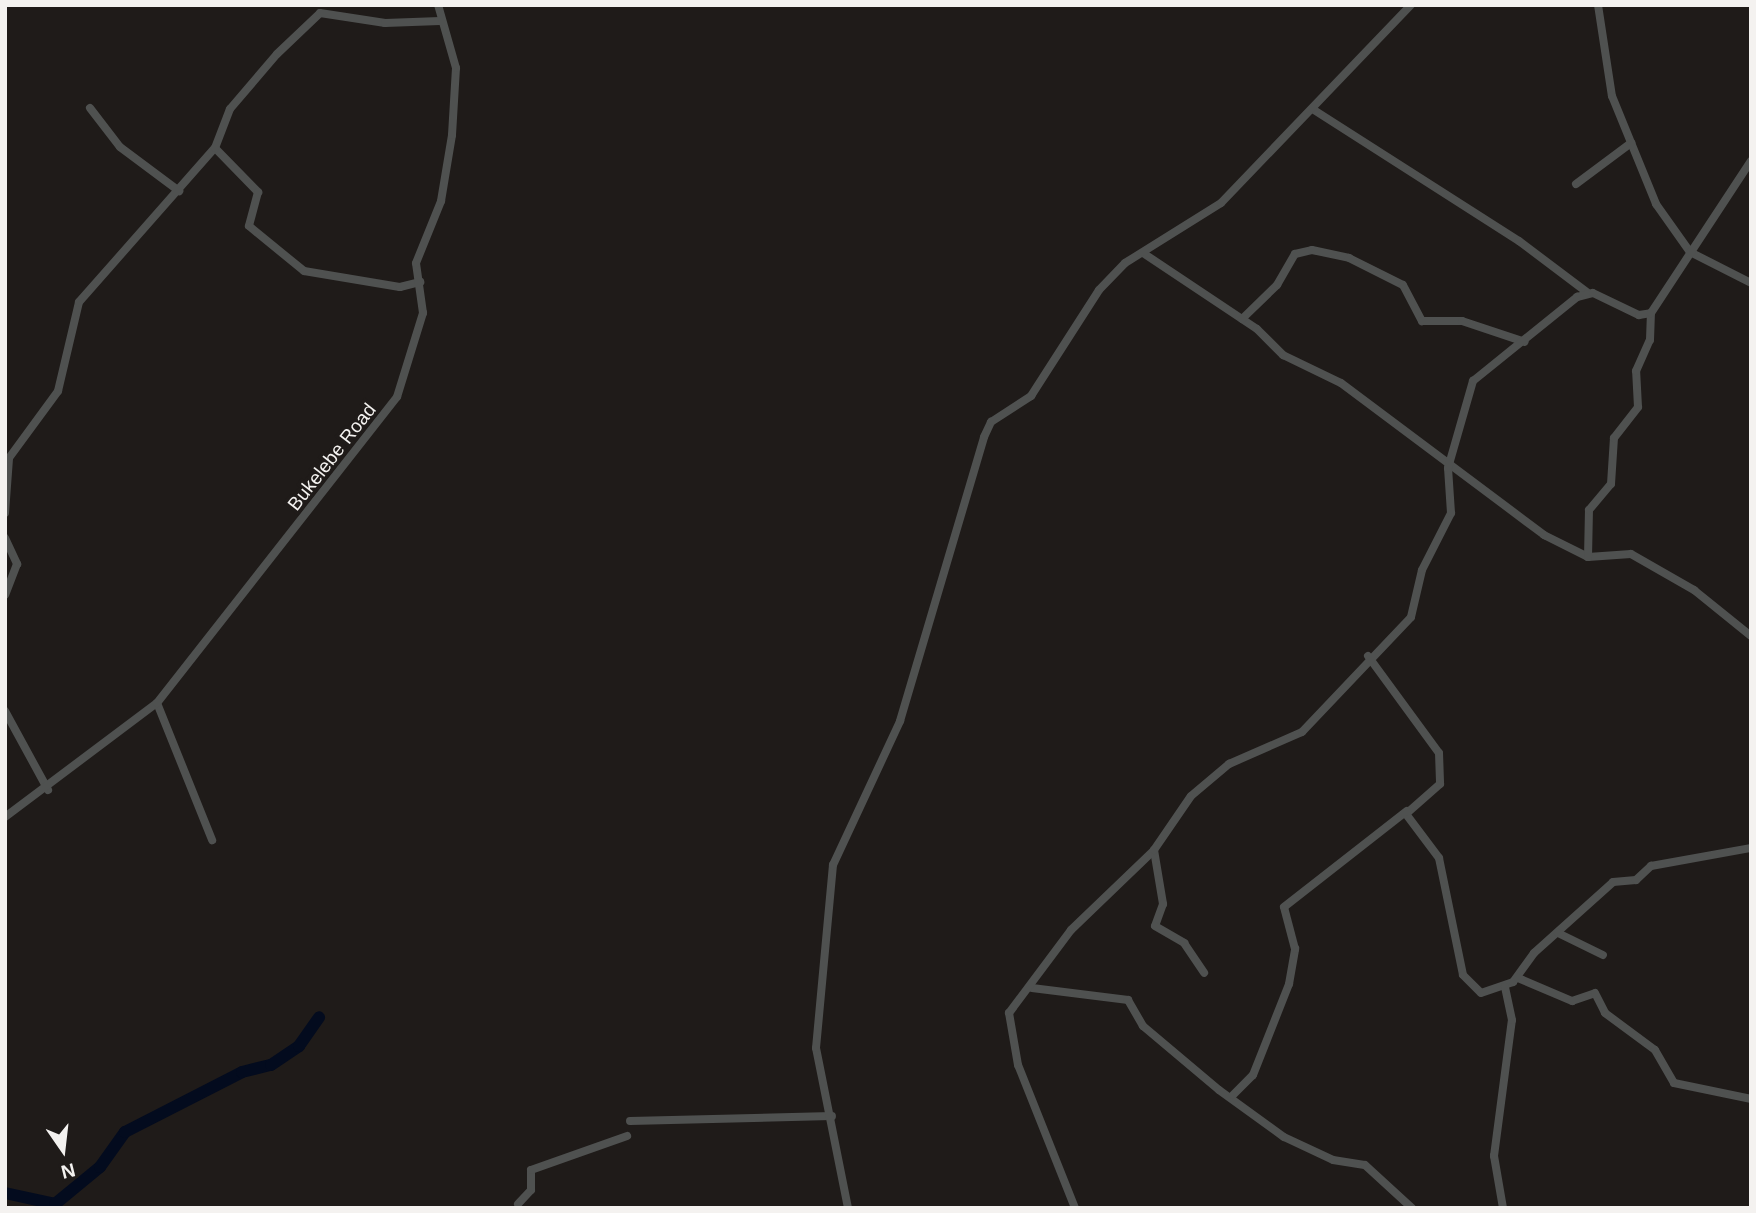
<!DOCTYPE html>
<style>
body{margin:0}
#map{position:relative;width:1756px;height:1213px;overflow:hidden;background:#1f1b19;font-family:Arial,sans-serif}
div>[style]{position:absolute}
[style*='--x']{left:calc(var(--x)*1px);top:calc(var(--y)*1px);width:calc(var(--w)*1px);rotate:calc(var(--a)*1deg)}
.river>*{height:12px;margin:-6px;padding:0 6px;transform-origin:6px;border-radius:6px;background:#030b1e}
.minor>*{height:8px;margin:-4px;padding:0 4px;transform-origin:4px;border-radius:4px;background:#4f5150}
span{translate:-50% -50%;white-space:nowrap;text-align:center;line-height:1.15;-webkit-text-stroke:7px #1f1b19;paint-order:stroke}
.street-label{font-size:19px;color:#f4f2f0}
.frame{position:absolute;inset:0;border:7px solid #f4f2f0;pointer-events:none}
.north{position:absolute;left:28px;top:1115px;width:70px;height:70px;-webkit-text-stroke:5px #1f1b19;paint-order:stroke;rotate:166deg;font-size:19px;font-weight:700;line-height:28px;text-align:center;color:#f4f2f0}
.north::after{content:'';display:block;margin:auto;width:24px;height:32px;background:#f4f2f0;clip-path:polygon(50% 0,100% 100%,50% 72%,0 100%)}
</style>
<div id="map">
<div class="river">
<i style="--x:5;--y:1193;--w:51;--a:12.4"></i>
<i style="--x:55;--y:1204;--w:58;--a:-39.4"></i>
<i style="--x:100;--y:1167;--w:43;--a:-54.5"></i>
<i style="--x:125;--y:1132;--w:131;--a:-27.1"></i>
<i style="--x:242;--y:1072;--w:30;--a:-14"></i>
<i style="--x:271;--y:1065;--w:34;--a:-34"></i>
<i style="--x:299;--y:1046;--w:35;--a:-55"></i>
</div>
<div class="minor">
<i style="--x:1598;--y:5;--w:92;--a:81.3"></i>
<i style="--x:1612;--y:96;--w:117;--a:67.8"></i>
<i style="--x:1656;--y:204;--w:59;--a:54.7"></i>
<i style="--x:1690;--y:252;--w:68;--a:26.9"></i>
<i style="--x:90;--y:108;--w:49;--a:52.4"></i>
<i style="--x:120;--y:147;--w:74;--a:36.7"></i>
<i style="--x:1314;--y:110;--w:243;--a:32.6"></i>
<i style="--x:1519;--y:241;--w:86;--a:37"></i>
<i style="--x:215;--y:148;--w:62;--a:45.7"></i>
<i style="--x:258;--y:192;--w:35;--a:105"></i>
<i style="--x:249;--y:226;--w:71;--a:39.3"></i>
<i style="--x:304;--y:271;--w:97;--a:9.5"></i>
<i style="--x:400;--y:287;--w:21;--a:-14"></i>
<i style="--x:1576;--y:184;--w:69;--a:-36.7"></i>
<i style="--x:1143;--y:253;--w:137;--a:33.7"></i>
<i style="--x:1257;--y:329;--w:37;--a:45"></i>
<i style="--x:1283;--y:355;--w:64;--a:25.8"></i>
<i style="--x:1341;--y:383;--w:254;--a:36.8"></i>
<i style="--x:1544;--y:535;--w:49;--a:26.6"></i>
<i style="--x:1588;--y:557;--w:43;--a:-4"></i>
<i style="--x:1631;--y:554;--w:73;--a:29.7"></i>
<i style="--x:1694;--y:590;--w:73;--a:38.9"></i>
<i style="--x:1242;--y:319;--w:49;--a:-44.2"></i>
<i style="--x:1277;--y:285;--w:36;--a:-60"></i>
<i style="--x:1295;--y:254;--w:17;--a:-13"></i>
<i style="--x:1312;--y:250;--w:38;--a:12"></i>
<i style="--x:1349;--y:258;--w:60;--a:26.6"></i>
<i style="--x:1403;--y:285;--w:41;--a:62.2"></i>
<i style="--x:1422;--y:321;--w:40;--a:0"></i>
<i style="--x:1462;--y:321;--w:66;--a:18.4"></i>
<i style="--x:5;--y:513;--w:55;--a:-85.8"></i>
<i style="--x:9;--y:458;--w:83;--a:-53.8"></i>
<i style="--x:58;--y:391;--w:91;--a:-76.7"></i>
<i style="--x:79;--y:302;--w:205;--a:-48.6"></i>
<i style="--x:215;--y:148;--w:42;--a:-69"></i>
<i style="--x:230;--y:109;--w:72;--a:-49.5"></i>
<i style="--x:277;--y:54;--w:59;--a:-43.6"></i>
<i style="--x:320;--y:13;--w:66;--a:8.7"></i>
<i style="--x:385;--y:23;--w:55;--a:-2.1"></i>
<i style="--x:5;--y:538;--w:29;--a:65"></i>
<i style="--x:17;--y:564;--w:33;--a:111"></i>
<i style="--x:1588;--y:557;--w:47;--a:-88.8"></i>
<i style="--x:1589;--y:510;--w:34;--a:-50"></i>
<i style="--x:1611;--y:484;--w:46;--a:-86.3"></i>
<i style="--x:1614;--y:438;--w:39;--a:-52"></i>
<i style="--x:1638;--y:407;--w:36;--a:-93"></i>
<i style="--x:1636;--y:371;--w:34;--a:-66"></i>
<i style="--x:1650;--y:340;--w:27;--a:-88"></i>
<i style="--x:1368;--y:656;--w:120;--a:53.8"></i>
<i style="--x:1439;--y:753;--w:31;--a:88"></i>
<i style="--x:1440;--y:784;--w:45;--a:138.6"></i>
<i style="--x:1406;--y:814;--w:55;--a:53.1"></i>
<i style="--x:1439;--y:858;--w:119;--a:78.4"></i>
<i style="--x:1463;--y:975;--w:25;--a:45"></i>
<i style="--x:1481;--y:993;--w:34;--a:-19"></i>
<i style="--x:1513;--y:982;--w:36;--a:-54"></i>
<i style="--x:1534;--y:953;--w:106;--a:-41.9"></i>
<i style="--x:1613;--y:882;--w:23;--a:-5"></i>
<i style="--x:1636;--y:880;--w:21;--a:-43"></i>
<i style="--x:1651;--y:866;--w:102;--a:-10.2"></i>
<i style="--x:157;--y:703;--w:148;--a:68.1"></i>
<i style="--x:5;--y:711;--w:90;--a:61.4"></i>
<i style="--x:5;--y:817;--w:190;--a:-36.9"></i>
<i style="--x:157;--y:703;--w:389;--a:-51.9"></i>
<i style="--x:397;--y:397;--w:88;--a:-72.8"></i>
<i style="--x:423;--y:313;--w:50;--a:-98"></i>
<i style="--x:416;--y:263;--w:67;--a:-68"></i>
<i style="--x:441;--y:201;--w:67;--a:-80.5"></i>
<i style="--x:452;--y:135;--w:67;--a:-86.6"></i>
<i style="--x:456;--y:68;--w:66;--a:-105.9"></i>
<i style="--x:1154;--y:850;--w:55;--a:80.5"></i>
<i style="--x:1163;--y:904;--w:23;--a:110"></i>
<i style="--x:1155;--y:926;--w:34;--a:30"></i>
<i style="--x:1184;--y:943;--w:36;--a:56"></i>
<i style="--x:1558;--y:933;--w:50;--a:26.1"></i>
<i style="--x:1518;--y:978;--w:59;--a:23.1"></i>
<i style="--x:1572;--y:1001;--w:24;--a:-19"></i>
<i style="--x:1595;--y:993;--w:22;--a:63"></i>
<i style="--x:1605;--y:1013;--w:62;--a:36.5"></i>
<i style="--x:1655;--y:1050;--w:38;--a:60"></i>
<i style="--x:1674;--y:1083;--w:79;--a:11.7"></i>
<i style="--x:1032;--y:988;--w:97;--a:7.1"></i>
<i style="--x:1128;--y:1000;--w:30;--a:60"></i>
<i style="--x:1143;--y:1026;--w:99;--a:40.1"></i>
<i style="--x:1219;--y:1090;--w:80;--a:35.9"></i>
<i style="--x:1284;--y:1137;--w:54;--a:25.1"></i>
<i style="--x:1333;--y:1160;--w:32;--a:9"></i>
<i style="--x:1365;--y:1165;--w:64;--a:42.5"></i>
<i style="--x:1233;--y:1095;--w:28;--a:-45"></i>
<i style="--x:1253;--y:1075;--w:98;--a:-68.4"></i>
<i style="--x:1289;--y:984;--w:36;--a:-80"></i>
<i style="--x:1295;--y:949;--w:43;--a:-104.7"></i>
<i style="--x:1284;--y:907;--w:156;--a:-38"></i>
<i style="--x:630;--y:1121;--w:202;--a:-1.4"></i>
<i style="--x:518;--y:1204;--w:19;--a:-47"></i>
<i style="--x:531;--y:1190;--w:20;--a:-90"></i>
<i style="--x:531;--y:1170;--w:102;--a:-19.5"></i>
<i style="--x:848;--y:1208;--w:163;--a:-101.3"></i>
<i style="--x:816;--y:1048;--w:184;--a:-84.7"></i>
<i style="--x:833;--y:865;--w:159;--a:-65"></i>
<i style="--x:900;--y:721;--w:296;--a:-73.5"></i>
<i style="--x:984;--y:437;--w:17;--a:-65"></i>
<i style="--x:991;--y:422;--w:48;--a:-33"></i>
<i style="--x:1031;--y:396;--w:126;--a:-57.3"></i>
<i style="--x:1099;--y:290;--w:37;--a:-46"></i>
<i style="--x:1125;--y:263;--w:113;--a:-32"></i>
<i style="--x:1221;--y:203;--w:274;--a:-46.2"></i>
<i style="--x:1075;--y:1208;--w:154;--a:-111.7"></i>
<i style="--x:1018;--y:1065;--w:53;--a:-99.8"></i>
<i style="--x:1009;--y:1013;--w:104;--a:-53.2"></i>
<i style="--x:1071;--y:930;--w:115;--a:-43.9"></i>
<i style="--x:1154;--y:850;--w:65;--a:-55.6"></i>
<i style="--x:1191;--y:796;--w:50;--a:-40.1"></i>
<i style="--x:1229;--y:764;--w:80;--a:-23.7"></i>
<i style="--x:1302;--y:732;--w:158;--a:-46.5"></i>
<i style="--x:1411;--y:617;--w:48;--a:-76.8"></i>
<i style="--x:1422;--y:570;--w:64;--a:-63"></i>
<i style="--x:1451;--y:513;--w:45;--a:-93.8"></i>
<i style="--x:1448;--y:468;--w:91;--a:-74"></i>
<i style="--x:1473;--y:381;--w:134;--a:-38.9"></i>
<i style="--x:1577;--y:297;--w:16;--a:-14"></i>
<i style="--x:1593;--y:293;--w:51;--a:25.6"></i>
<i style="--x:1639;--y:315;--w:12;--a:-9"></i>
<i style="--x:1651;--y:313;--w:182;--a:-56.7"></i>
<i style="--x:1503;--y:1208;--w:53;--a:-99.8"></i>
<i style="--x:1494;--y:1156;--w:137;--a:-82.5"></i>
<i style="--x:1512;--y:1020;--w:34;--a:-102"></i>
</div>
<div class="street-label">
<span style="left:332px;top:457px;rotate:-52deg">Bukelebe Road</span>
</div>
<div class="frame"></div>
<div class="north">N</div>
</div>
